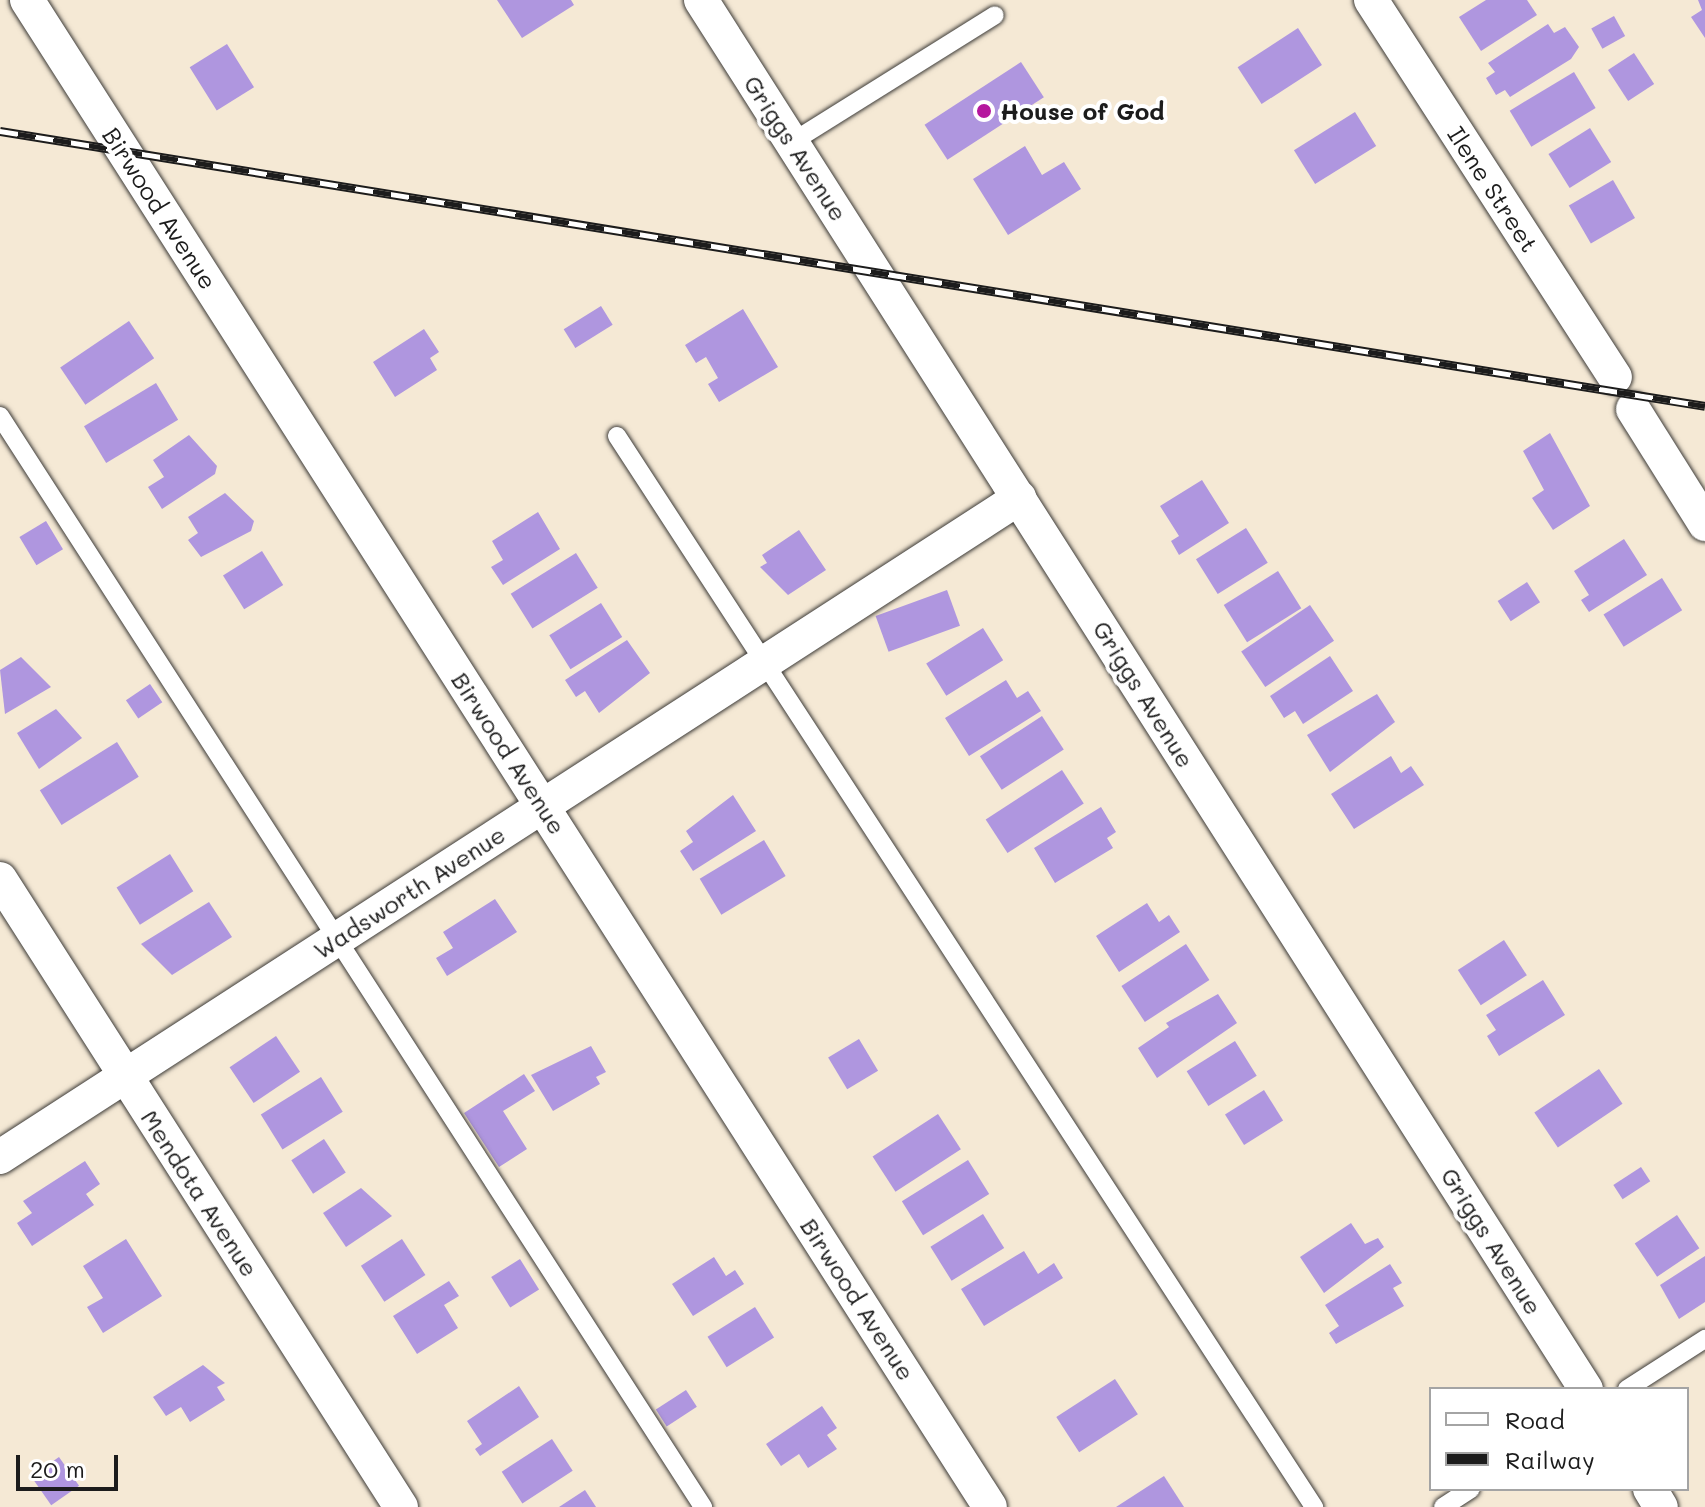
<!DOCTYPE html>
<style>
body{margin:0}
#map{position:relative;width:1705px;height:1507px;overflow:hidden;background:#f5e9d5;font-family:Mali,sans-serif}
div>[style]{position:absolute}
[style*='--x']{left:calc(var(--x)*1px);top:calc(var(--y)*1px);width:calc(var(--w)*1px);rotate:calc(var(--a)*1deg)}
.building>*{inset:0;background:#af96df;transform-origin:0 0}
.roads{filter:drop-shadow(0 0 2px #3d3b38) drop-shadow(0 0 2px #3d3b38)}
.lane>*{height:18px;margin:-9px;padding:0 9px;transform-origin:9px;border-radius:9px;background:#fff}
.street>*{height:34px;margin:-17px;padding:0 17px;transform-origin:17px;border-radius:17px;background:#fff}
.rail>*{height:9px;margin-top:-4.5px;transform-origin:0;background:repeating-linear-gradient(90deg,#fff 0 18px,#1c1c1c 0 36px);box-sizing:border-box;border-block:2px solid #1c1c1c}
.dots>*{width:22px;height:22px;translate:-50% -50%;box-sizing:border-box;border:4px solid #fff;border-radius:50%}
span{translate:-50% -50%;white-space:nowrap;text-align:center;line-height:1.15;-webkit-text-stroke:8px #fff;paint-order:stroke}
.poi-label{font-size:24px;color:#1c1c1c;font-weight:700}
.left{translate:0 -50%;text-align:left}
.street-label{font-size:24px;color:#1c1c1c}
.legend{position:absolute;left:1429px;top:1387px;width:260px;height:104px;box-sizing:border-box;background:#fff;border:2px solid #a4a4a4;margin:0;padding:10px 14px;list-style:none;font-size:24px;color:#1c1c1c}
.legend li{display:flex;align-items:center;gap:16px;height:40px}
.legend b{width:40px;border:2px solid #a4a4a4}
.scale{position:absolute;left:16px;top:1455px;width:102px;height:36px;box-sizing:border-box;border:4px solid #1c1c1c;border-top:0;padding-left:10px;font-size:24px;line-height:28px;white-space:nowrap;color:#1c1c1c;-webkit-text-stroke:6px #fff;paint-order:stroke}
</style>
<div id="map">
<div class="building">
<i style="clip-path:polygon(497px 0,571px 0,574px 5px,522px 38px)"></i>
<i style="clip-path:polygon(1486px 0,1527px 0,1537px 15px,1481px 51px,1459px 17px)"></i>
<i style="clip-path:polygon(1698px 0,1705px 0,1705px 38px,1691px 17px,1702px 10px)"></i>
<i style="left:1614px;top:16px;width:23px;height:26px;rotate:61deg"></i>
<i style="clip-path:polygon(1548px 24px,1554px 33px,1565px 27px,1579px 47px,1571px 59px,1510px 97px,1505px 90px,1496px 95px,1486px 78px,1495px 72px,1488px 63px)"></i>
<i style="left:1298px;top:28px;width:44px;height:72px;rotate:57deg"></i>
<i style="left:227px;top:44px;width:51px;height:44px;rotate:58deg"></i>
<i style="left:1634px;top:53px;width:37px;height:31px;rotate:57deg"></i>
<i style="left:1021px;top:62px;width:42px;height:115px;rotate:57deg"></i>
<i style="left:1574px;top:72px;width:42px;height:75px;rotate:59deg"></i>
<i style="left:1355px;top:112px;width:40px;height:72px;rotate:58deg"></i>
<i style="left:1590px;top:128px;width:40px;height:49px;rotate:58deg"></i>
<i style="clip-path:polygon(1025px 146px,1042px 175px,1064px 162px,1081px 189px,1008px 235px,973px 179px)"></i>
<i style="left:1613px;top:180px;width:44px;height:51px;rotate:60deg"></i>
<i style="left:601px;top:306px;width:22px;height:44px;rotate:58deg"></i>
<i style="clip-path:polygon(743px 309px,778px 367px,719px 402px,708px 384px,718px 378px,706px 357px,696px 363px,685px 345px)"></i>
<i style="left:129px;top:321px;width:45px;height:83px;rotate:56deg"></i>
<i style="clip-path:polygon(424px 329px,439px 352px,430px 358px,437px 370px,395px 397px,373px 362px)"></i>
<i style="left:156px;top:383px;width:43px;height:84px;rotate:59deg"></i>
<i style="clip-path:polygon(1550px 433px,1590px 506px,1553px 530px,1532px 498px,1544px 490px,1523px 451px)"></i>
<i style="clip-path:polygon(189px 435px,217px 466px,215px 474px,162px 509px,148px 487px,164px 477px,153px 460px)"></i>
<i style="clip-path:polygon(1202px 480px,1229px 523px,1179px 555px,1171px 541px,1179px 536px,1160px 506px)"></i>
<i style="clip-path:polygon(225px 493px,254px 521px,251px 531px,201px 557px,188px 540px,198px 533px,188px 517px)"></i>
<i style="clip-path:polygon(538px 512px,560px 549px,503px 585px,491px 567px,503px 560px,492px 541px)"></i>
<i style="left:46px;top:521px;width:33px;height:31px;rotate:59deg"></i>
<i style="left:1246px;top:528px;width:41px;height:59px;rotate:58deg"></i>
<i style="clip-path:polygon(799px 530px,826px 570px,788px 595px,760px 567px,767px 563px,762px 555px)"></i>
<i style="clip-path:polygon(1624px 539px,1647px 575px,1589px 612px,1581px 600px,1589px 595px,1574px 571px)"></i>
<i style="left:262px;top:551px;width:40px;height:46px;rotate:58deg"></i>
<i style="left:576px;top:553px;width:41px;height:77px;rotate:58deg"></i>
<i style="left:1278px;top:571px;width:44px;height:64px;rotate:58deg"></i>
<i style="left:1662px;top:578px;width:38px;height:69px;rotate:58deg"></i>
<i style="left:1527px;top:582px;width:24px;height:35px;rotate:57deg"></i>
<i style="left:947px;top:590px;width:38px;height:76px;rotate:70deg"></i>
<i style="left:601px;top:603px;width:40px;height:61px;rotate:58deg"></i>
<i style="left:1310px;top:605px;width:43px;height:83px;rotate:56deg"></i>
<i style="left:983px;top:628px;width:38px;height:67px;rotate:58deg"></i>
<i style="clip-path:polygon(627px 640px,650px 673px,599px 713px,585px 691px,576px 697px,565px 680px)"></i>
<i style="clip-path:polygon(1330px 656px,1353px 691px,1303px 724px,1295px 711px,1284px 718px,1270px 696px)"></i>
<i style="clip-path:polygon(21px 657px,51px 687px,5px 714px,0 670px)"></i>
<i style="clip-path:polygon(1006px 680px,1017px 698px,1028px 691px,1041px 711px,969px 756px,945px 718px)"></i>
<i style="left:150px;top:684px;width:22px;height:29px;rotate:56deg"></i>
<i style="clip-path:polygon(1377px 694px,1395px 722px,1330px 772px,1307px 735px)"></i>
<i style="clip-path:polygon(56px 709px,82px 738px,39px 769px,17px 733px)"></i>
<i style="left:1042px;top:716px;width:40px;height:74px;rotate:57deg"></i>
<i style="left:117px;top:742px;width:41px;height:91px;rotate:58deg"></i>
<i style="clip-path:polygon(1391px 756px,1401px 773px,1411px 766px,1424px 785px,1354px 829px,1331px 794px)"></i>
<i style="left:1062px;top:770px;width:40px;height:91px;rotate:57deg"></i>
<i style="clip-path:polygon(733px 795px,756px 831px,693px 871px,680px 851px,693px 842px,686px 831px)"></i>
<i style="clip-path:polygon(1101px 807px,1116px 832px,1107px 838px,1113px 848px,1055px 883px,1034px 848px)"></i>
<i style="left:764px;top:840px;width:42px;height:75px;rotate:59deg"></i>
<i style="left:170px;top:854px;width:44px;height:63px;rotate:58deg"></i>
<i style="clip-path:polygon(495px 899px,517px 932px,447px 976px,436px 958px,453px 948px,443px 932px)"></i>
<i style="clip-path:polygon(209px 902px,232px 937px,172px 975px,141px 944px)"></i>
<i style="clip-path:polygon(1147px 903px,1159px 922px,1169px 915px,1180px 932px,1119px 972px,1096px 936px)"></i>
<i style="left:1504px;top:940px;width:42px;height:55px;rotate:57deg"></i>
<i style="left:1186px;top:944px;width:43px;height:77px;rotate:57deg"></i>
<i style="clip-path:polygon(1543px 980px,1565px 1015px,1499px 1056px,1487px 1036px,1496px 1030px,1486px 1015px)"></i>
<i style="clip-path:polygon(1218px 994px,1237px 1023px,1157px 1078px,1138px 1048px,1169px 1027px,1166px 1023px)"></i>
<i style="left:276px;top:1036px;width:43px;height:56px;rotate:56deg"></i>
<i style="left:859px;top:1039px;width:37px;height:36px;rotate:59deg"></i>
<i style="left:1235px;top:1041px;width:41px;height:57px;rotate:58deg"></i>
<i style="clip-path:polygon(591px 1046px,606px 1072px,596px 1077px,600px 1084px,553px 1111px,531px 1075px)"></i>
<i style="left:1599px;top:1069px;width:42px;height:78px;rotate:56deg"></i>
<i style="clip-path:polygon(524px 1074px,535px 1091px,503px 1111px,527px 1149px,499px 1167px,464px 1113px)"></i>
<i style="left:321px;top:1077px;width:41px;height:71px;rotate:58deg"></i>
<i style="left:1264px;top:1090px;width:36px;height:46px;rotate:58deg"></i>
<i style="left:938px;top:1114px;width:42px;height:78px;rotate:57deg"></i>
<i style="left:324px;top:1139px;width:40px;height:39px;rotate:57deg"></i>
<i style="left:968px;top:1160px;width:40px;height:78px;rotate:58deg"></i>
<i style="clip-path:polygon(85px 1161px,100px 1184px,86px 1194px,94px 1205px,32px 1246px,17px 1223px,32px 1213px,23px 1201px)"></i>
<i style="left:1641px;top:1167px;width:17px;height:33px;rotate:57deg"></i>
<i style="clip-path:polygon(361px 1188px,392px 1216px,346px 1247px,323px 1213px)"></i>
<i style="left:983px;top:1214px;width:40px;height:62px;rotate:58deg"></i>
<i style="left:1677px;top:1215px;width:40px;height:51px;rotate:56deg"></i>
<i style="clip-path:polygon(1351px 1223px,1365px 1244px,1378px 1238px,1384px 1247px,1324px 1293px,1300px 1257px)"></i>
<i style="clip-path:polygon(126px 1239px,162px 1296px,103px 1333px,87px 1307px,103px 1298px,83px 1266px)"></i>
<i style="left:402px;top:1239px;width:43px;height:49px;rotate:57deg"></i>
<i style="clip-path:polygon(1024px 1251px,1038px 1274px,1054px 1263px,1063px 1278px,984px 1326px,961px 1289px)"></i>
<i style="clip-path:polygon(1705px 1256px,1705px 1302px,1679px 1319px,1660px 1285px)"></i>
<i style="clip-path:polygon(714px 1257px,726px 1276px,735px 1270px,744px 1284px,693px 1316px,672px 1284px)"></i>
<i style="left:520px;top:1259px;width:36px;height:34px;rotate:58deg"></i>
<i style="clip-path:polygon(1390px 1264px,1402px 1283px,1393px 1288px,1404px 1306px,1336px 1344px,1329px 1333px,1339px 1326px,1325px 1305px)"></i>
<i style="clip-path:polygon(449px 1281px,459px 1296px,444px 1305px,458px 1328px,417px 1354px,393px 1316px)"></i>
<i style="left:755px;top:1307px;width:36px;height:56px;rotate:58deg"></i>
<i style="clip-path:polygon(203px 1365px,225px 1383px,217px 1387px,225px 1400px,190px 1422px,181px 1407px,166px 1416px,153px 1397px)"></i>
<i style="left:1115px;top:1379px;width:42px;height:70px;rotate:57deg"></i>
<i style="clip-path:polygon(519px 1386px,539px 1417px,480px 1456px,475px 1449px,482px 1444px,467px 1421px)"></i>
<i style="left:686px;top:1390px;width:20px;height:36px;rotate:57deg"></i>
<i style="clip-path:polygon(822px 1406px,837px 1428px,827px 1435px,837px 1449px,808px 1468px,799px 1454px,781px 1466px,766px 1444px)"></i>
<i style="left:552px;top:1439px;width:38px;height:60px;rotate:57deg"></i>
<i style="left:59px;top:1457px;width:35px;height:34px;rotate:55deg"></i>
<i style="clip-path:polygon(1164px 1476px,1184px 1507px,1116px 1507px)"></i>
<i style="clip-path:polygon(585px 1490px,596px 1507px,559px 1507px)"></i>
</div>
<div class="roads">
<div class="lane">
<i style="--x:792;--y:142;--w:239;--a:-32"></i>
<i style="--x:0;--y:416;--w:1298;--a:57.2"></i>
<i style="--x:617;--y:436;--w:1278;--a:56.94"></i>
<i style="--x:1627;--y:1389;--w:93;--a:-32.7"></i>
<i style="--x:1443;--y:1507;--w:33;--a:-33"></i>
</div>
<div class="street">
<i style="--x:27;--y:0;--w:1788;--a:57.42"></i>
<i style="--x:701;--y:0;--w:1647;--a:57.5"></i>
<i style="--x:1371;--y:0;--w:449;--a:57.1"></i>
<i style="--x:1633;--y:409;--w:136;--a:57.9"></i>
<i style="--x:0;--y:879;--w:745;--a:57.44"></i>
<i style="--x:0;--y:1157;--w:1214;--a:-32.89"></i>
<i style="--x:1650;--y:1489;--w:21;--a:59"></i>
</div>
</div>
<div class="rail">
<i style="--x:0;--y:131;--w:1727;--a:9.16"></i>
</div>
<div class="dots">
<i style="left:984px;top:111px;background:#b5179e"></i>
</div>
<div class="poi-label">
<span class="left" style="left:1000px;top:111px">House of God</span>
</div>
<div class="street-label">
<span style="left:796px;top:148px;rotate:57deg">Griggs Avenue</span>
<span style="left:1493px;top:189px;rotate:57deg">Ilene Street</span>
<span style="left:160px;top:208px;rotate:57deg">Birwood Avenue</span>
<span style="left:1144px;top:694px;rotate:58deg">Griggs Avenue</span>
<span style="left:509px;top:753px;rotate:57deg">Birwood Avenue</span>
<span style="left:409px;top:892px;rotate:-33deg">Wadsworth Avenue</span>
<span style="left:200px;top:1193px;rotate:57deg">Mendota Avenue</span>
<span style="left:1492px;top:1241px;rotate:58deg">Griggs Avenue</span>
<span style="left:858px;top:1299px;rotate:57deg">Birwood Avenue</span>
</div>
<ul class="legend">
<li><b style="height:10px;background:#fff"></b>Road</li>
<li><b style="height:10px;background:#1c1c1c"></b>Railway</li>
</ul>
<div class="scale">20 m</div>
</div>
